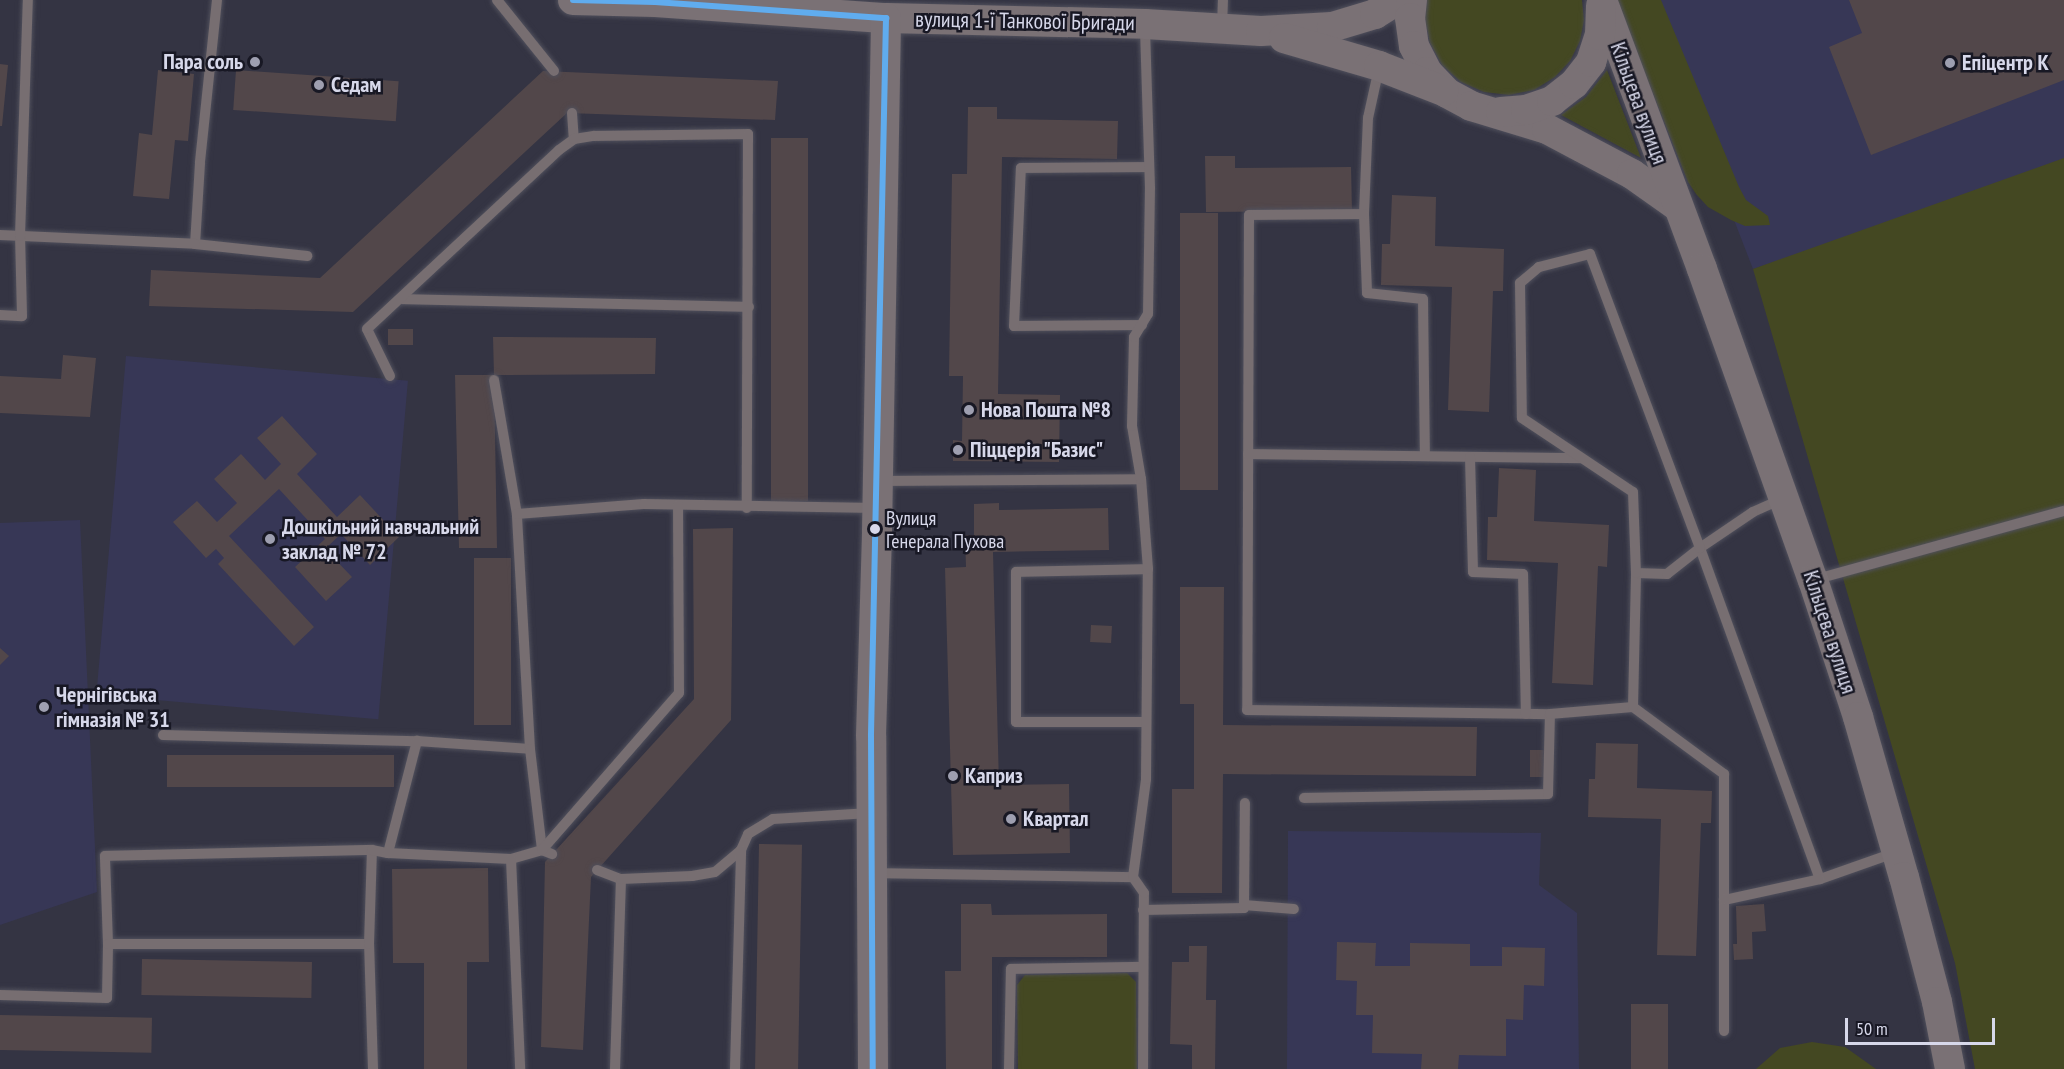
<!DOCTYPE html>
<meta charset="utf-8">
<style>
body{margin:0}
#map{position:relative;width:2064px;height:1069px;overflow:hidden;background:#343443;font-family:"PT Sans Narrow",sans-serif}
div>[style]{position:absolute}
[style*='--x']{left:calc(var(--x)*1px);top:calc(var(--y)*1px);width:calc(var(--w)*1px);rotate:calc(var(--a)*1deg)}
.built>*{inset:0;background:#373756;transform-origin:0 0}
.green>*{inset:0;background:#444822}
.building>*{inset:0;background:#52474a;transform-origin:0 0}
.roads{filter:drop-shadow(0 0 2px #50505c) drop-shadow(0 0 2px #50505c)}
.lane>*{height:10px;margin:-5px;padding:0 5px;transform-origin:5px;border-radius:5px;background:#776e71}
.secondary>*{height:30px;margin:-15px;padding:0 15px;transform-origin:15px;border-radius:15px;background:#7a7175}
.bus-1>*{height:6px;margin:-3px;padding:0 3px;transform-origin:3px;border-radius:3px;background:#60acee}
.dots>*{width:16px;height:16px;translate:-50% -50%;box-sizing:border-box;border:3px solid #181824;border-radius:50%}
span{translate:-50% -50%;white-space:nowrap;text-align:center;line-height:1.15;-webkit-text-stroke:5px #181824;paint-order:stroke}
.bus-label{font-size:20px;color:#d7d8ea}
.left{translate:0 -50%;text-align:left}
.street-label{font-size:22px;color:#d7d8ea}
.poi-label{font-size:22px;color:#d7d8ea;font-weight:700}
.right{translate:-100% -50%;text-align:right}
.scale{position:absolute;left:1845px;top:1018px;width:150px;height:27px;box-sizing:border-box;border:3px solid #d7d8ea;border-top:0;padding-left:8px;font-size:18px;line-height:21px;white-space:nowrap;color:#d7d8ea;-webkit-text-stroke:4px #181824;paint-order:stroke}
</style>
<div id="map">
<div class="built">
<i style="clip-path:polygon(1649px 0,2064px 0,2064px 165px,1753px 269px)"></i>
<i style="left:126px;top:356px;width:283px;height:340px;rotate:5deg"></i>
<i style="clip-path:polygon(80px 520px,97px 892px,0 925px,0 523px)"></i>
<i style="clip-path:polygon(1288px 831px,1541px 833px,1539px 885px,1577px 913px,1579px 1069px,1287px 1069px)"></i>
</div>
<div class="green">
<i style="clip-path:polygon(1427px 0,1582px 0,1584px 20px,1580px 41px,1570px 61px,1555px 77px,1534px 90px,1509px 95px,1484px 92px,1461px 82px,1442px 65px,1430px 43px,1425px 19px)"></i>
<i style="clip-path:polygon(1616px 0,1661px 0,1739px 187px,1746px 200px,1768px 216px,1770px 225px,1745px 226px,1731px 220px,1708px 207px,1696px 194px,1688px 182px)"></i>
<i style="clip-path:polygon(1607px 70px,1641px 158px,1561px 115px,1586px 97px)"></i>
<i style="clip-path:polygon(2064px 158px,2064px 1069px,1975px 1069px,1955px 963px,1753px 269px)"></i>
<i style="clip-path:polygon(1127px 973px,1136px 982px,1137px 1069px,1018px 1069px,1017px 985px,1025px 975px)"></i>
<i style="clip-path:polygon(1812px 1042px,1845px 1047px,1876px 1069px,1756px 1069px,1780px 1048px)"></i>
</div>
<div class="building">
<i style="clip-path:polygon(1849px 0,2064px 0,2064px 80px,1871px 155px,1829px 47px,1862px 33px)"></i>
<i style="clip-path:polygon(0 64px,8px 65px,2px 126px,0 126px)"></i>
<i style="clip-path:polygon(158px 70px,194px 74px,188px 141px,175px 140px,169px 199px,133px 196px,139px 133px,152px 135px)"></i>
<i style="left:236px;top:70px;width:163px;height:40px;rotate:4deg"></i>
<i style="clip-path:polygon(543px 71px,778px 81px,775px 120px,567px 113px,353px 312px,149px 306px,151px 270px,320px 278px)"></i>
<i style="clip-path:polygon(968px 107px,997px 107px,997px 119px,1118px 121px,1117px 159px,1002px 157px,998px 394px,1060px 395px,1059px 462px,953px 461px,953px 440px,962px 441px,963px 376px,949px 376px,952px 174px,967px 174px)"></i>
<i style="left:771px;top:138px;width:37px;height:363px"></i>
<i style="clip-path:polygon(1205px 156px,1235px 156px,1235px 168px,1351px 167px,1352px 211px,1206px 212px)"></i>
<i style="clip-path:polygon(1392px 195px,1436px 197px,1435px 246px,1504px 249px,1503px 291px,1493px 291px,1489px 412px,1448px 410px,1452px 287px,1381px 285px,1382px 244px,1390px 244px)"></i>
<i style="left:1180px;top:213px;width:38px;height:277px"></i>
<i style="left:388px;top:329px;width:25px;height:16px"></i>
<i style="clip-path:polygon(493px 337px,656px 338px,655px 374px,494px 375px,497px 548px,459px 548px,455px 375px,494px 375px)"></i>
<i style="clip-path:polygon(63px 355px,96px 358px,90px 417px,0 413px,0 376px,61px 379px)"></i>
<i style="clip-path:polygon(282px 416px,317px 454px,297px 474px,337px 517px,360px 495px,399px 537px,370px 565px,341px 534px,325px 549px,352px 577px,326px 601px,295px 567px,325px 539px,279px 489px,229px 536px,314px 627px,294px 646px,218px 564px,224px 558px,216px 549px,206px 558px,173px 522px,197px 501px,217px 522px,237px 503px,214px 479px,241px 454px,265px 480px,281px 464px,257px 438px)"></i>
<i style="clip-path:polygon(1499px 468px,1536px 470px,1534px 521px,1609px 525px,1607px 567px,1598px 566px,1593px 685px,1552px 683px,1558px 563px,1487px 560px,1488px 517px,1497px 517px)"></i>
<i style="clip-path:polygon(999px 503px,999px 510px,1108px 508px,1109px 550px,993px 552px,999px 785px,1069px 784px,1070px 853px,953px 855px,945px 568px,966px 567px,965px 535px,974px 535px,974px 504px)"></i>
<i style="clip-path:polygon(733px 528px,731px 720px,591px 877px,583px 1050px,541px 1047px,545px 862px,694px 699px,693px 529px)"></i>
<i style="left:474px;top:558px;width:37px;height:167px"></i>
<i style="clip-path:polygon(1180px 587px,1224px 587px,1223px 725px,1477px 727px,1476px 776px,1223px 774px,1222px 893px,1172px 893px,1172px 789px,1194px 789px,1194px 704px,1180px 704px)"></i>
<i style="left:1091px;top:625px;width:21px;height:17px;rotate:3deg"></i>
<i style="clip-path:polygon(0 648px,9px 656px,0 665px)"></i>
<i style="clip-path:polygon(1596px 743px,1638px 744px,1637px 788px,1712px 791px,1711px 823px,1701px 823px,1696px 956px,1657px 955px,1661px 819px,1588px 817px,1589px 779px,1595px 779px)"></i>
<i style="left:1530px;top:750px;width:14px;height:27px"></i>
<i style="left:167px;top:755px;width:227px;height:32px"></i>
<i style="left:759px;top:844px;width:43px;height:225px;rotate:1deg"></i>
<i style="clip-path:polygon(488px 868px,489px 962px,467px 962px,467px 1069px,424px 1069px,424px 963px,393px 963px,392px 869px)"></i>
<i style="clip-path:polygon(961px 904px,991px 904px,992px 915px,1107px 914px,1107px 957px,992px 957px,992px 1069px,946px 1069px,945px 971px,961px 971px)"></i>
<i style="clip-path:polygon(1764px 904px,1766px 931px,1752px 932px,1753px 959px,1734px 960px,1733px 944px,1737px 944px,1736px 906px)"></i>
<i style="clip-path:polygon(1337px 942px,1376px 943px,1375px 966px,1410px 966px,1410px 943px,1470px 944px,1470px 966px,1502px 966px,1502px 947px,1545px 948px,1544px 986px,1524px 985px,1523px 1020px,1506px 1019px,1506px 1056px,1459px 1055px,1458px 1069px,1421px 1069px,1422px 1054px,1372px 1053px,1373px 1015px,1356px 1015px,1357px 981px,1336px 980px)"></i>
<i style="clip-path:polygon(1189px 946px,1207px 946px,1206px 1000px,1216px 1000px,1215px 1069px,1192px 1069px,1192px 1045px,1170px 1044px,1172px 962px,1189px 962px)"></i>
<i style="left:142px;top:959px;width:170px;height:36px;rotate:1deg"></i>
<i style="left:1631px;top:1004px;width:37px;height:65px"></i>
<i style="left:0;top:1015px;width:152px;height:35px;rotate:1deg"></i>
</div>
<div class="roads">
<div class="lane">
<i style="--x:217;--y:0;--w:164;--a:96"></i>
<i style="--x:200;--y:163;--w:81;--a:93.5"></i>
<i style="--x:195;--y:244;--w:113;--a:6.1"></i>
<i style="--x:497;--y:0;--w:91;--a:51.2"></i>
<i style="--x:1222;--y:27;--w:27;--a:-88"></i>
<i style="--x:1379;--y:68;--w:51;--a:102.4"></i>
<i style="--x:1368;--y:118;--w:96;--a:92.4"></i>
<i style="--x:1364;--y:214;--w:79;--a:87.8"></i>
<i style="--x:1367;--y:293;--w:56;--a:6.1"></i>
<i style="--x:1423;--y:299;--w:157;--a:89.3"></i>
<i style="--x:572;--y:113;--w:26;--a:86"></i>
<i style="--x:1364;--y:214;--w:115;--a:179.5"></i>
<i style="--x:1249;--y:215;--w:495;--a:90.2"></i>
<i style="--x:1247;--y:710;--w:303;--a:0.8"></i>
<i style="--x:0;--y:235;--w:195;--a:2.6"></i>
<i style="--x:402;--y:299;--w:347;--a:1.3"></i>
<i style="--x:0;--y:315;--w:22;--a:3"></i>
<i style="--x:22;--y:316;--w:80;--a:-91.4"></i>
<i style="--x:20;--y:236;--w:236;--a:-88.1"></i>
<i style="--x:1142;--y:325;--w:128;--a:179.6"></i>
<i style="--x:1014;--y:326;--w:158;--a:-87.5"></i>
<i style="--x:1021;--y:168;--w:128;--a:-0.4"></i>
<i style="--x:390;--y:376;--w:52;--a:-116.1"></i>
<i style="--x:367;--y:329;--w:262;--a:-43"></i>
<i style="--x:559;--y:150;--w:19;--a:-36"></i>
<i style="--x:574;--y:139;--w:20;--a:-9"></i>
<i style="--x:594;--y:136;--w:154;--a:-0.7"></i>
<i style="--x:748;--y:134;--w:374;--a:90.2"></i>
<i style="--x:494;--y:380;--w:136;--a:80.3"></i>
<i style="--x:1248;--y:454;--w:333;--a:0.7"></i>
<i style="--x:1470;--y:457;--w:115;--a:88.5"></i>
<i style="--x:1473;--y:572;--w:50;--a:2.3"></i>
<i style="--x:1523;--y:574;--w:140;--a:88.8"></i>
<i style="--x:880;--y:481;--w:261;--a:-0.4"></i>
<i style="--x:1782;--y:499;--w:32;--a:156"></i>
<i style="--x:1753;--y:512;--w:64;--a:145.8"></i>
<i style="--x:1700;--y:548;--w:352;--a:70.1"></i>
<i style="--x:1820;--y:879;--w:78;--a:-19.4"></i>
<i style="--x:1813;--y:580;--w:260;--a:-15.4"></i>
<i style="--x:1633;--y:707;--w:113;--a:36.4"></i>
<i style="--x:1724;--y:774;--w:257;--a:90"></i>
<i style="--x:1146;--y:722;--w:130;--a:180"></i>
<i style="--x:1016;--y:722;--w:150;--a:-90"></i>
<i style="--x:1016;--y:572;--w:132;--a:-1.3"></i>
<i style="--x:163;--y:735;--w:254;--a:1.4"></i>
<i style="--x:417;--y:741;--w:113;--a:4"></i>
<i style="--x:530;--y:749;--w:235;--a:-93.2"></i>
<i style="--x:517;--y:514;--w:127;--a:-4.5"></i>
<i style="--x:644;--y:504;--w:232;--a:1"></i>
<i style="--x:530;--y:749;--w:102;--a:83.2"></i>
<i style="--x:542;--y:850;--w:11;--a:22"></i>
<i style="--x:1304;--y:798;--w:244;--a:-0.9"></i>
<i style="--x:1548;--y:794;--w:80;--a:-88.6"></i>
<i style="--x:1550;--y:714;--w:83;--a:-4.8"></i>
<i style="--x:1633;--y:707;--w:134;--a:-88.7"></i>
<i style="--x:1636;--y:573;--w:31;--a:2"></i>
<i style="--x:1667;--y:574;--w:42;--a:-38.2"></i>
<i style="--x:1700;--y:548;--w:314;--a:-110.5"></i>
<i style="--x:1590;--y:254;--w:53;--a:165.7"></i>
<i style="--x:1539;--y:267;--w:25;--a:140"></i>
<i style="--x:1520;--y:283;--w:135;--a:89.2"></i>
<i style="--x:1522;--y:418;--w:133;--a:33.7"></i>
<i style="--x:1633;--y:492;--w:81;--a:87.9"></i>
<i style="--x:388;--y:853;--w:116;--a:-75.5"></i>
<i style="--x:511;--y:859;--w:32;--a:-16"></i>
<i style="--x:542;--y:850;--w:208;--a:-48.9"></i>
<i style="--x:679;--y:693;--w:188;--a:-90.3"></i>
<i style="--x:597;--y:870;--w:26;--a:21"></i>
<i style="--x:872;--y:873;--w:261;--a:0.9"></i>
<i style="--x:1724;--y:900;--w:98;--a:-12.3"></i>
<i style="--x:1244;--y:905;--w:50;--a:4.6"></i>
<i style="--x:1143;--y:910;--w:101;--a:-1.1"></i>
<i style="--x:1244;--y:908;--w:105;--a:-89.5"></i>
<i style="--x:108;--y:944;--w:88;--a:-92"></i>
<i style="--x:105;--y:856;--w:267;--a:-1.3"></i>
<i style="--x:0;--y:995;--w:107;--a:1.6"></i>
<i style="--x:107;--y:998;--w:54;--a:-88.9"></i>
<i style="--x:108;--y:944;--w:261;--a:0"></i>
<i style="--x:373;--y:1069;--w:125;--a:-91.8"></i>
<i style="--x:369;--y:944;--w:94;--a:-88.2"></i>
<i style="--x:372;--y:850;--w:16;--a:11"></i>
<i style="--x:388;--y:853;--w:123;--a:2.8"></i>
<i style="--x:511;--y:859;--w:210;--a:87.5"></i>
<i style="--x:615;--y:1069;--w:190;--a:-88.2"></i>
<i style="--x:621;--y:879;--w:71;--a:-2.4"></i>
<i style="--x:692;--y:876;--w:23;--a:-10"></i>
<i style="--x:715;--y:872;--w:34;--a:-40"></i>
<i style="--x:741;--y:850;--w:17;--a:-66"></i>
<i style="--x:748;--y:834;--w:29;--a:-31"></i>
<i style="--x:773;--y:819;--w:97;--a:-3.5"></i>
<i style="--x:735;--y:1069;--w:219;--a:-88.4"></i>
<i style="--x:1009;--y:1069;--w:100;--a:-88.9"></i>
<i style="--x:1011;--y:969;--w:131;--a:-0.9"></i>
<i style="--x:1143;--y:1069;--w:176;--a:-89.7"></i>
<i style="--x:1144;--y:893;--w:19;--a:-125"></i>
<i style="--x:1133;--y:877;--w:99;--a:-82.4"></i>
<i style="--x:1146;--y:779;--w:210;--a:-89.5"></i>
<i style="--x:1148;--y:569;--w:90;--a:-94.4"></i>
<i style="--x:1141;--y:479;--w:54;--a:-99.6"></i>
<i style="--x:1132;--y:426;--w:89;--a:-88.7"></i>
<i style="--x:1134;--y:337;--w:27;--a:-59"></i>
<i style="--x:1148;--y:314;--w:126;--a:-89.1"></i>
<i style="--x:1150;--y:188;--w:163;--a:-91.8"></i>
</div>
<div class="secondary">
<i style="--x:573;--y:0;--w:82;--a:1.4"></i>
<i style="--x:655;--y:2;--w:232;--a:4"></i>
<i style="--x:886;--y:18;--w:259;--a:1.3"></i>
<i style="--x:1145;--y:24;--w:116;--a:3.5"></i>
<i style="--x:1261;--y:31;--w:71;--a:-3.2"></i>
<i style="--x:1332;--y:27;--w:45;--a:-16.8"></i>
<i style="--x:1375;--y:14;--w:26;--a:-32"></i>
<i style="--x:1412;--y:0;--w:18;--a:96"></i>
<i style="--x:1410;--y:18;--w:28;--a:82"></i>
<i style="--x:1414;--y:46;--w:29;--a:63"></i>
<i style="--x:1427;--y:72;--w:29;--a:46"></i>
<i style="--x:1447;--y:93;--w:27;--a:28"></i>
<i style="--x:1471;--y:106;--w:79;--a:16.8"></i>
<i style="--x:1547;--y:129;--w:96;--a:27.9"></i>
<i style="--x:1632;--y:174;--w:55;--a:35.4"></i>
<i style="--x:1602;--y:0;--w:287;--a:69.6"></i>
<i style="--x:1702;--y:269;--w:330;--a:70.4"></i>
<i style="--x:1813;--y:580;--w:144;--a:71.8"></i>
<i style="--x:1858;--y:717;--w:166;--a:74"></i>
<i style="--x:1904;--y:877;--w:129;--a:75.2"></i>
<i style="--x:1937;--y:1002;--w:68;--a:79"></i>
<i style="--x:1284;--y:38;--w:99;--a:16.4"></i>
<i style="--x:1379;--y:66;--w:69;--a:21.3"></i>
<i style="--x:1501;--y:112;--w:25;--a:-5"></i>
<i style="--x:1526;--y:110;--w:28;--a:-19"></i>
<i style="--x:1552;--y:101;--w:28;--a:-38"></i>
<i style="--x:1574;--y:84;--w:28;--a:-52"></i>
<i style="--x:1591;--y:62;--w:28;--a:-72"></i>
<i style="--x:1600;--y:35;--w:29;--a:-88"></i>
<i style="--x:873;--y:1069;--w:333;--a:-90.3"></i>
<i style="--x:871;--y:736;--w:205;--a:-88.3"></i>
<i style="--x:877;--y:531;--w:513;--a:-88.99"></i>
</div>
</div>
<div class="bus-1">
<i style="--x:573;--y:0;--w:82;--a:1.4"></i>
<i style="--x:655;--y:2;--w:232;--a:4"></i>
<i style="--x:886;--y:18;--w:718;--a:91.2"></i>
<i style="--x:871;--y:736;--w:333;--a:89.7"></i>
</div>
<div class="dots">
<i style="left:255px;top:62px;background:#9e9fb0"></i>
<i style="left:1950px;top:63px;background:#9e9fb0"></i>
<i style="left:319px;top:85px;background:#9e9fb0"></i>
<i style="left:969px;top:410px;background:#9e9fb0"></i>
<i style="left:958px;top:450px;background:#9e9fb0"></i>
<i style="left:875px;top:529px;background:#d7d8ea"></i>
<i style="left:270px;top:539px;background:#9e9fb0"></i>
<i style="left:44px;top:707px;background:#9e9fb0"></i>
<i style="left:953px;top:776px;background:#9e9fb0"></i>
<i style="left:1011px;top:819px;background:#9e9fb0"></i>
</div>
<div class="bus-label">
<span class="left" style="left:886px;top:530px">Вулиця<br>Генерала Пухова</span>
</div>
<div class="street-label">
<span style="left:1025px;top:21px;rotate:1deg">вулиця 1-ї Танкової Бригади</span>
<span style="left:1639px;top:103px;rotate:70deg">Кільцева вулиця</span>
<span style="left:1830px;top:632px;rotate:72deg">Кільцева вулиця</span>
</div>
<div class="poi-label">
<span class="right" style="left:243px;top:62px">Пара соль</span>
<span class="left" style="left:1962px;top:63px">Епіцентр К</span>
<span class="left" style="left:331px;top:85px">Седам</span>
<span class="left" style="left:981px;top:410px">Нова Пошта №8</span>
<span class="left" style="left:970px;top:450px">Піццерія "Базис"</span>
<span class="left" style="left:282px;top:539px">Дошкільний навчальний<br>заклад № 72</span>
<span class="left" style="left:56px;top:707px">Чернігівська<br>гімназія № 31</span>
<span class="left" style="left:965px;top:776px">Каприз</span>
<span class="left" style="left:1023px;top:819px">Квартал</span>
</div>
<div class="scale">50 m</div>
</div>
